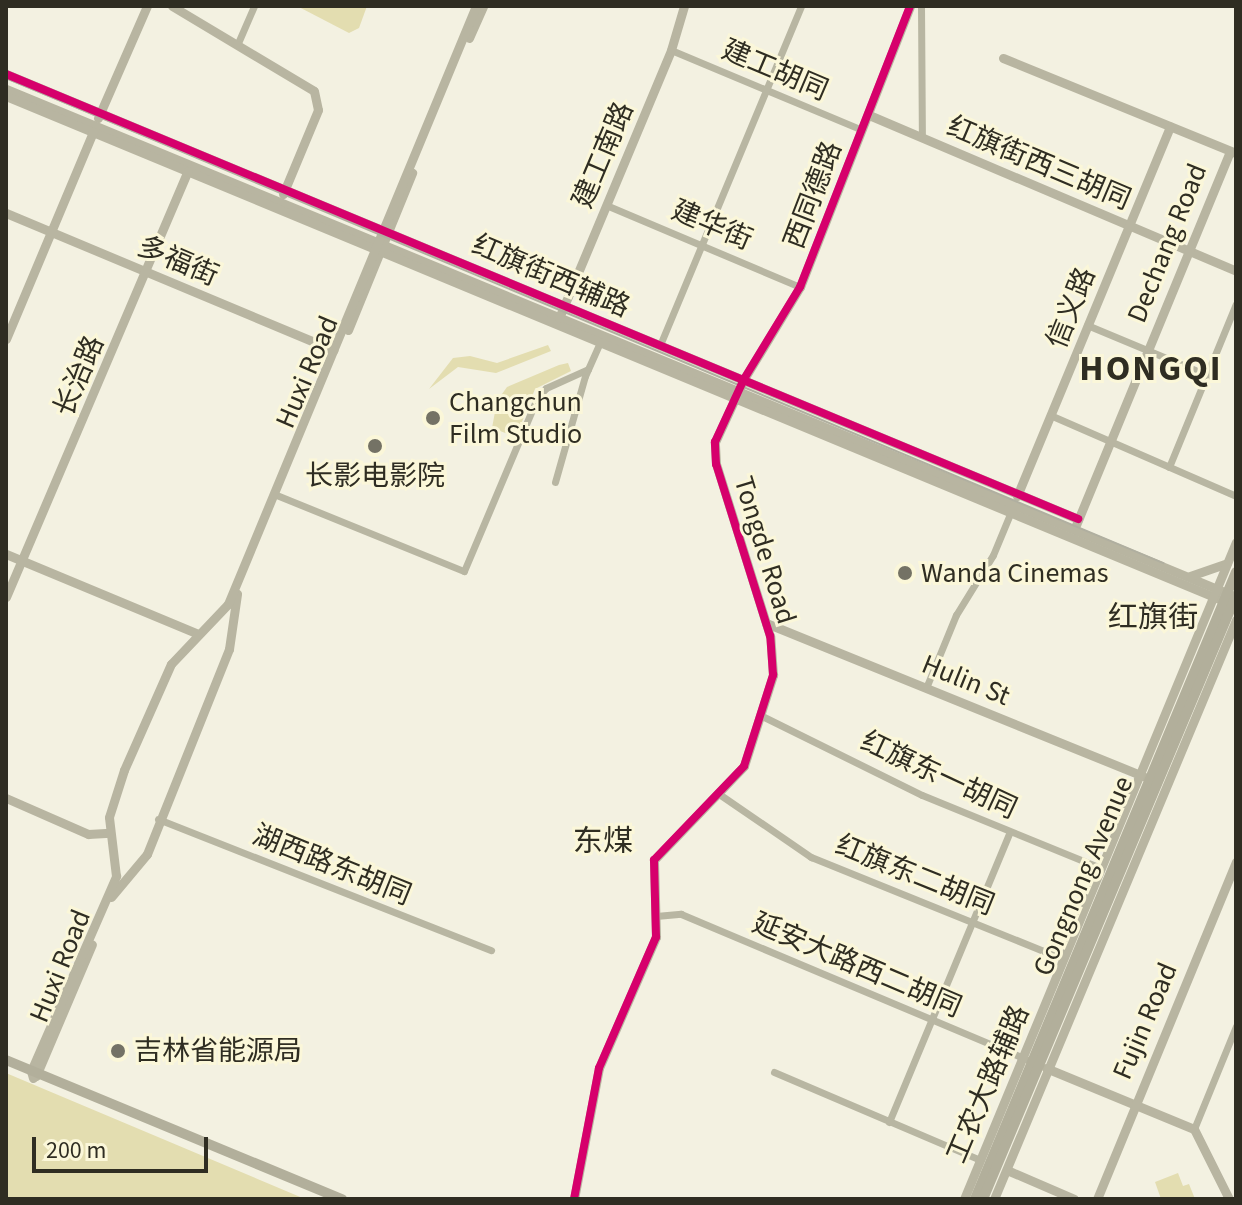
<!DOCTYPE html>
<meta charset="utf-8">
<style>
body{margin:0}
#map{position:relative;width:1242px;height:1205px;overflow:hidden;background:#f3f1e1;font-family:"Source Sans 3","Noto Sans SC",sans-serif}
div>[style]{position:absolute}
[style*='--x']{left:calc(var(--x)*1px);top:calc(var(--y)*1px);width:calc(var(--w)*1px);rotate:calc(var(--a)*1deg)}
.green>*{inset:0;background:#e3ddb0}
.street>*{height:7px;margin:-3.5px;padding:0 3.5px;transform-origin:3.5px;border-radius:3.5px;background:#b8b6a2}
.secondary>*{height:9px;margin:-4.5px;padding:0 4.5px;transform-origin:4.5px;border-radius:4.5px;background:#b8b5a1}
.primary>*{height:10px;margin:-5px;padding:0 5px;transform-origin:5px;border-radius:5px;background:#b2af9b}
.tram>*{height:2px;margin:-1px;padding:0 1px;transform-origin:1px;border-radius:1px;background:#b0afa0}
.cycleway>*{height:8px;margin:-4px;padding:0 4px;transform-origin:4px;border-radius:4px;background:#d6006c}
.dots>*{width:22px;height:22px;translate:-50% -50%;box-sizing:border-box;border:4px solid #fbf7d9;border-radius:50%}
span{translate:-50% -50%;white-space:nowrap;text-align:center;line-height:1.15;-webkit-text-stroke:6px #fbf7d9;paint-order:stroke}
.street-label{font-size:28px;color:#2f2d22}
.poi-label{font-size:28px;color:#2f2d22}
.left{translate:0 -50%;text-align:left}
.neighbourhood-label{font-size:30px;color:#2f2d22}
.district-label{font-size:36px;color:#2f2d22;font-weight:700;letter-spacing:2px}
.frame{position:absolute;inset:0;border:8px solid #2f2d22;pointer-events:none}
.scale{position:absolute;left:32px;top:1137px;width:176px;height:36px;box-sizing:border-box;border:4px solid #2f2d22;border-top:0;padding-left:10px;font-size:24px;line-height:28px;white-space:nowrap;color:#2f2d22;-webkit-text-stroke:6px #fbf7d9;paint-order:stroke}
</style>
<div id="map">
<div class="green">
<i style="clip-path:polygon(297px 6px,367px 6px,359px 28px,349px 33px)"></i>
<i style="clip-path:polygon(548px 345px,551px 351px,496px 373px,458px 367px,429px 389px,453px 358px,470px 356px,497px 363px)"></i>
<i style="clip-path:polygon(559px 365px,568px 363px,571px 371px,535px 389px,516px 437px,492px 428px,497px 401px,507px 387px)"></i>
<i style="clip-path:polygon(6px 1073px,51px 1092px,305px 1199px,6px 1199px)"></i>
<i style="clip-path:polygon(1178px 1173px,1183px 1186px,1189px 1184px,1195px 1199px,1161px 1199px,1155px 1182px)"></i>
</div>
<div class="street">
<i style="--x:921;--y:6;--w:132;--a:89.6"></i>
<i style="--x:238;--y:43;--w:40;--a:-66.6"></i>
<i style="--x:671;--y:50;--w:207;--a:22.7"></i>
<i style="--x:606;--y:205;--w:211;--a:22.9"></i>
<i style="--x:1087;--y:325;--w:130;--a:22.6"></i>
<i style="--x:660;--y:345;--w:367;--a:-67.4"></i>
<i style="--x:1050;--y:415;--w:203;--a:23.5"></i>
<i style="--x:1169;--y:467;--w:176;--a:-67.7"></i>
<i style="--x:555;--y:482;--w:110;--a:-74.2"></i>
<i style="--x:585;--y:376;--w:36;--a:-66"></i>
<i style="--x:274;--y:494;--w:205;--a:22.1"></i>
<i style="--x:464;--y:571;--w:188;--a:-67.1"></i>
<i style="--x:537;--y:398;--w:13;--a:-48"></i>
<i style="--x:546;--y:388;--w:46;--a:-24.3"></i>
<i style="--x:926;--y:688;--w:79;--a:-67.7"></i>
<i style="--x:956;--y:615;--w:70;--a:-58.3"></i>
<i style="--x:993;--y:555;--w:44;--a:-67.5"></i>
<i style="--x:762;--y:716;--w:178;--a:26.3"></i>
<i style="--x:922;--y:795;--w:193;--a:22.2"></i>
<i style="--x:719;--y:794;--w:112;--a:34.4"></i>
<i style="--x:811;--y:857;--w:272;--a:22"></i>
<i style="--x:158;--y:819;--w:358;--a:21.5"></i>
<i style="--x:656;--y:916;--w:25;--a:-5"></i>
<i style="--x:681;--y:914;--w:374;--a:22.8"></i>
<i style="--x:774;--y:1072;--w:224;--a:23.1"></i>
<i style="--x:889;--y:1122;--w:314;--a:-67.4"></i>
<i style="--x:1194;--y:1129;--w:111;--a:-67.8"></i>
</div>
<div class="secondary">
<i style="--x:172;--y:6;--w:165;--a:30.9"></i>
<i style="--x:314;--y:91;--w:19;--a:78"></i>
<i style="--x:318;--y:110;--w:91;--a:112.6"></i>
<i style="--x:469;--y:38;--w:35;--a:-66"></i>
<i style="--x:1003;--y:58;--w:252;--a:22.2"></i>
<i style="--x:6;--y:74;--w:1161;--a:22.54"></i>
<i style="--x:6;--y:89;--w:1329;--a:22.43"></i>
<i style="--x:6;--y:96;--w:1324;--a:22.52"></i>
<i style="--x:869;--y:115;--w:399;--a:23"></i>
<i style="--x:98;--y:118;--w:122;--a:-66.4"></i>
<i style="--x:6;--y:213;--w:355;--a:22.7"></i>
<i style="--x:559;--y:318;--w:290;--a:-67.3"></i>
<i style="--x:671;--y:50;--w:46;--a:-73.5"></i>
<i style="--x:348;--y:330;--w:170;--a:-67.8"></i>
<i style="--x:6;--y:339;--w:225;--a:-67.2"></i>
<i style="--x:1017;--y:496;--w:400;--a:-67.5"></i>
<i style="--x:1076;--y:525;--w:404;--a:-67.6"></i>
<i style="--x:6;--y:554;--w:208;--a:22.6"></i>
<i style="--x:1190;--y:576;--w:39;--a:-19"></i>
<i style="--x:6;--y:597;--w:463;--a:-66.9"></i>
<i style="--x:766;--y:623;--w:407;--a:22.1"></i>
<i style="--x:6;--y:798;--w:90;--a:23.7"></i>
<i style="--x:88;--y:834;--w:22;--a:-3"></i>
<i style="--x:111;--y:897;--w:56;--a:-50.1"></i>
<i style="--x:147;--y:854;--w:221;--a:-68.2"></i>
<i style="--x:229;--y:649;--w:56;--a:-81.7"></i>
<i style="--x:1046;--y:1068;--w:160;--a:22.4"></i>
<i style="--x:1194;--y:1129;--w:78;--a:63.4"></i>
<i style="--x:36;--y:1076;--w:143;--a:-67"></i>
<i style="--x:33;--y:1078;--w:7;--a:-106"></i>
<i style="--x:31;--y:1071;--w:213;--a:-66.4"></i>
<i style="--x:116;--y:876;--w:59;--a:-96.8"></i>
<i style="--x:109;--y:817;--w:49;--a:-72.3"></i>
<i style="--x:124;--y:770;--w:116;--a:-66.1"></i>
<i style="--x:171;--y:664;--w:83;--a:-46.5"></i>
<i style="--x:228;--y:604;--w:647;--a:-67.48"></i>
<i style="--x:1007;--y:1170;--w:73;--a:23.4"></i>
<i style="--x:574;--y:1199;--w:133;--a:-79.2"></i>
<i style="--x:599;--y:1068;--w:143;--a:-66.5"></i>
<i style="--x:656;--y:937;--w:77;--a:-91.5"></i>
<i style="--x:654;--y:860;--w:130;--a:-46.2"></i>
<i style="--x:744;--y:766;--w:96;--a:-72.3"></i>
<i style="--x:773;--y:675;--w:39;--a:-94"></i>
<i style="--x:770;--y:636;--w:180;--a:-107.4"></i>
<i style="--x:716;--y:464;--w:22;--a:-93"></i>
<i style="--x:715;--y:442;--w:69;--a:-65.3"></i>
<i style="--x:744;--y:379;--w:108;--a:-58.7"></i>
<i style="--x:800;--y:287;--w:302;--a:-68.6"></i>
<i style="--x:964;--y:1199;--w:711;--a:-67.51"></i>
<i style="--x:994;--y:1199;--w:628;--a:-67.32"></i>
<i style="--x:1097;--y:1199;--w:365;--a:-67.6"></i>
</div>
<div class="primary">
<i style="--x:6;--y:1060;--w:364;--a:22.5"></i>
<i style="--x:975;--y:1199;--w:679;--a:-67.4"></i>
<i style="--x:983;--y:1199;--w:654;--a:-67.24"></i>
</div>
<div class="tram">
<i style="--x:6;--y:78;--w:1255;--a:22.74"></i>
</div>
<div class="cycleway">
<i style="--x:6;--y:74;--w:1161;--a:22.54"></i>
<i style="--x:574;--y:1199;--w:133;--a:-79.2"></i>
<i style="--x:599;--y:1068;--w:143;--a:-66.5"></i>
<i style="--x:656;--y:937;--w:77;--a:-91.5"></i>
<i style="--x:654;--y:860;--w:130;--a:-46.2"></i>
<i style="--x:744;--y:766;--w:96;--a:-72.3"></i>
<i style="--x:773;--y:675;--w:39;--a:-94"></i>
<i style="--x:770;--y:636;--w:180;--a:-107.4"></i>
<i style="--x:716;--y:464;--w:22;--a:-93"></i>
<i style="--x:715;--y:442;--w:69;--a:-65.3"></i>
<i style="--x:744;--y:379;--w:108;--a:-58.7"></i>
<i style="--x:800;--y:287;--w:302;--a:-68.6"></i>
</div>
<div class="dots">
<i style="left:433px;top:418px;background:#747265"></i>
<i style="left:375px;top:446px;background:#747265"></i>
<i style="left:905px;top:573px;background:#747265"></i>
<i style="left:118px;top:1051px;background:#747265"></i>
</div>
<div class="street-label">
<span style="left:775px;top:70px;rotate:23deg">建工胡同</span>
<span style="left:603px;top:155px;rotate:-67deg">建工南路</span>
<span style="left:1039px;top:163px;rotate:23deg">红旗街西三胡同</span>
<span style="left:813px;top:195px;rotate:-69deg">西同德路</span>
<span style="left:712px;top:225px;rotate:23deg">建华街</span>
<span style="left:1167px;top:243px;rotate:-68deg">Dechang Road</span>
<span style="left:178px;top:261px;rotate:23deg">多福街</span>
<span style="left:551px;top:276px;rotate:23deg">红旗街西辅路</span>
<span style="left:1071px;top:308px;rotate:-68deg">信义路</span>
<span style="left:307px;top:372px;rotate:-67deg">Huxi Road</span>
<span style="left:79px;top:376px;rotate:-67deg">长治路</span>
<span style="left:765px;top:550px;rotate:73deg">Tongde Road</span>
<span style="left:966px;top:680px;rotate:22deg">Hulin St</span>
<span style="left:939px;top:775px;rotate:25deg">红旗东一胡同</span>
<span style="left:332px;top:865px;rotate:22deg">湖西路东胡同</span>
<span style="left:915px;top:875px;rotate:22deg">红旗东二胡同</span>
<span style="left:1083px;top:876px;rotate:-67deg">Gongnong Avenue</span>
<span style="left:857px;top:965px;rotate:23deg">延安大路西二胡同</span>
<span style="left:60px;top:966px;rotate:-68deg">Huxi Road</span>
<span style="left:1145px;top:1021px;rotate:-67deg">Fujin Road</span>
<span style="left:988px;top:1084px;rotate:-67deg">工农大路辅路</span>
</div>
<div class="poi-label">
<span class="left" style="left:449px;top:418px">Changchun<br>Film Studio</span>
<span style="left:375px;top:476px">长影电影院</span>
<span class="left" style="left:921px;top:573px">Wanda Cinemas</span>
<span class="left" style="left:134px;top:1051px">吉林省能源局</span>
</div>
<div class="neighbourhood-label">
<span style="left:1153px;top:618px">红旗街</span>
<span style="left:603px;top:842px">东煤</span>
</div>
<div class="district-label">
<span style="left:1151px;top:369px">HONGQI</span>
</div>
<div class="frame"></div>
<div class="scale">200 m</div>
</div>
